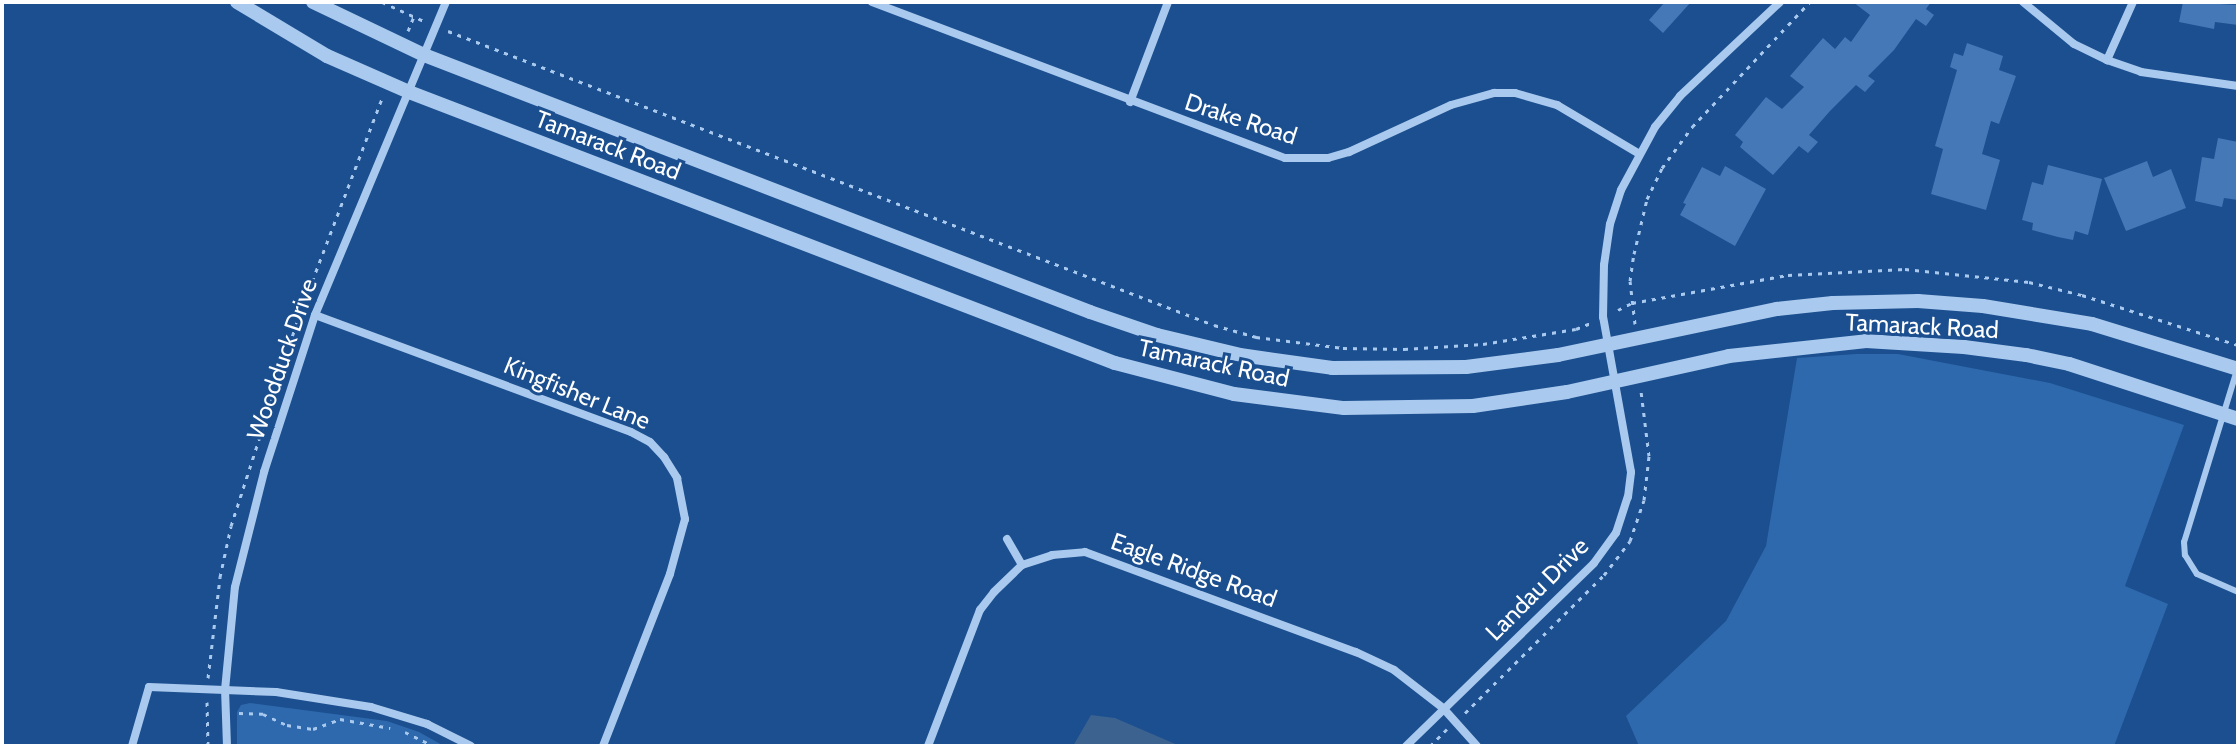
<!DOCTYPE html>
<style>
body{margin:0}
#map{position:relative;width:2240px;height:748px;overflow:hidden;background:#1b4f8f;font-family:Cabin,sans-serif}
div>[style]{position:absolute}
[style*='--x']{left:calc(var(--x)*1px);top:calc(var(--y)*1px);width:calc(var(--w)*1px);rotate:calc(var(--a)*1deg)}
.green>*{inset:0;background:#2e69ad}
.water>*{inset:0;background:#3c6290}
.building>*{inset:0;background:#4478b7}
.path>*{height:3px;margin-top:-1.5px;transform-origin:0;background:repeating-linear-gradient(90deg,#a9c9ee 0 4px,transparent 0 10px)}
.service>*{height:6px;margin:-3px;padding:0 3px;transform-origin:3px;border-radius:3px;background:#a9c9ee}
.minor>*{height:8px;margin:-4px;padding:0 4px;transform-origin:4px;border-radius:4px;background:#a9c9ee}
.tertiary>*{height:14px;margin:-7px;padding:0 7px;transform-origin:7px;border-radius:7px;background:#a9c9ee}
span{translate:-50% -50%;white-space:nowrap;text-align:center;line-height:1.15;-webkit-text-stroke:6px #1b4f8f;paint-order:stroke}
.street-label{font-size:24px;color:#fff}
.frame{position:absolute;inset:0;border:4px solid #fff;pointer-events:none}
</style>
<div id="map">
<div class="green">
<i style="clip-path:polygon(1856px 354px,1898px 354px,2050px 383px,2184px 425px,2125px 586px,2168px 604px,2114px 746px,1639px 746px,1626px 716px,1726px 621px,1766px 546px,1797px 358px)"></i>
<i style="clip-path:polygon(250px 703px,387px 721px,419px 732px,444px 746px,237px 746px,237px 712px,241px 705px)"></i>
</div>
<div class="water">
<i style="clip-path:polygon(1091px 715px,1115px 718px,1180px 746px,1073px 746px)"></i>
</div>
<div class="building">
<i style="clip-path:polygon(1665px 2px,1691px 2px,1663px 33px,1649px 20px)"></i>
<i style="clip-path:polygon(1853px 2px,1931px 2px,1926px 9px,1934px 15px,1926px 26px,1916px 19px,1894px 50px,1868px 76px,1875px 81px,1865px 92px,1856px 85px,1830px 111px,1809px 135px,1818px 142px,1808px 153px,1799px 146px,1773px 175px,1740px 147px,1743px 142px,1735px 135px,1766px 97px,1782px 109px,1804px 87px,1790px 76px,1823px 38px,1835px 49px,1845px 37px,1851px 42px,1870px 15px)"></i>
<i style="clip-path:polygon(2183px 2px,2238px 5px,2238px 25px,2215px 22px,2214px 29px,2179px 22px)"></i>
<i style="clip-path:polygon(1967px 43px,2003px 56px,1999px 70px,2016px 76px,1999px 124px,1991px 121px,1982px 154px,2000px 160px,1986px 210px,1931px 194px,1943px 149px,1935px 146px,1957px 70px,1950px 67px,1954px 53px,1963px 56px)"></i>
<i style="clip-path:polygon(2218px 138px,2238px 142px,2238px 200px,2224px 198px,2222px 207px,2195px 201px,2202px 157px,2214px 159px)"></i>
<i style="clip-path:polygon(2147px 161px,2153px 177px,2171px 169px,2186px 208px,2126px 231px,2104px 178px)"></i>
<i style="clip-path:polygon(2048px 165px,2102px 179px,2088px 235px,2075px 231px,2073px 240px,2058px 237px,2032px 230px,2033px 223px,2022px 220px,2032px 182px,2043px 185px)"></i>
<i style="clip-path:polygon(1725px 166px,1766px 189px,1735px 246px,1680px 215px,1686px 204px,1683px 203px,1702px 167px,1720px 176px)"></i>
</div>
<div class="path">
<i style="--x:382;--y:2;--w:48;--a:24.4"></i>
<i style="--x:408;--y:31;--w:16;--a:-68"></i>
<i style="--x:448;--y:31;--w:820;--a:21"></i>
<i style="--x:1214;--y:325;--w:44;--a:15.9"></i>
<i style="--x:1256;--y:337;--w:88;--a:7.2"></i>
<i style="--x:1343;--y:348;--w:61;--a:0.9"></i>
<i style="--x:1404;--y:349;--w:79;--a:-3.6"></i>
<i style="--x:1483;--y:344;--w:94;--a:-9.2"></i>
<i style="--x:1576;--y:329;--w:18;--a:-22"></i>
<i style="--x:305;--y:300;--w:216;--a:-69.1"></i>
<i style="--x:1618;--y:310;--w:16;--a:-27"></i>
<i style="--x:1632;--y:303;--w:158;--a:-10.2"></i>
<i style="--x:1788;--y:275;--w:117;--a:-2.9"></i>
<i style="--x:1905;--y:269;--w:125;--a:6"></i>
<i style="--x:2029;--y:282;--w:55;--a:13.8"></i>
<i style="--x:2082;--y:295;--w:164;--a:17.8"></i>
<i style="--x:1635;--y:324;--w:43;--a:-96.6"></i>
<i style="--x:1630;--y:281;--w:27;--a:-82"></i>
<i style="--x:1634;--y:254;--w:57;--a:-76.7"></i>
<i style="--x:1647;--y:199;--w:34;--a:-64"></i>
<i style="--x:1662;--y:168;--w:51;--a:-53.8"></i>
<i style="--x:1692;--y:127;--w:172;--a:-46.7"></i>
<i style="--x:208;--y:678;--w:102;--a:-83.2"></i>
<i style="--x:220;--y:577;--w:52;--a:-77.8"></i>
<i style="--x:231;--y:526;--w:214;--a:-72.1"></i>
<i style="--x:207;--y:702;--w:44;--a:88.7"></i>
<i style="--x:239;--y:713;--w:24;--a:2"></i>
<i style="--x:263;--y:714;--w:26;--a:25"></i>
<i style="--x:287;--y:725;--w:26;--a:9"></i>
<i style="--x:313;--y:729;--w:29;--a:-20"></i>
<i style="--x:340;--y:719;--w:51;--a:10.2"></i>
<i style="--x:1465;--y:713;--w:196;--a:-44.8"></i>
<i style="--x:1604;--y:575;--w:43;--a:-52.6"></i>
<i style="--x:1630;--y:541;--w:43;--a:-71.1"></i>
<i style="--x:1644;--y:500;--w:44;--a:-83.5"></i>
<i style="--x:1649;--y:456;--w:65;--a:-97"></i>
<i style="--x:405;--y:732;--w:32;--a:26"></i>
<i style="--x:1430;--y:746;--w:24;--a:-45"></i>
</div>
<div class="service">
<i style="--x:2237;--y:370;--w:180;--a:107.1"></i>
<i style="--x:2184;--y:542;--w:13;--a:86"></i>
<i style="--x:2185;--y:555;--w:22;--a:58"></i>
<i style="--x:2197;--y:574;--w:45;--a:23.7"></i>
</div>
<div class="minor">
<i style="--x:872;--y:2;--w:441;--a:20.7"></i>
<i style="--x:1285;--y:158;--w:43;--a:0"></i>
<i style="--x:1328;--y:158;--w:22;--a:-16"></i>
<i style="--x:1349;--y:152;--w:112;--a:-24.7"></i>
<i style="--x:1451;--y:105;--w:45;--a:-15.6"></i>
<i style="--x:1494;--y:93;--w:21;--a:0"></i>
<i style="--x:1515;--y:93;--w:44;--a:15.9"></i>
<i style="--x:1557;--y:105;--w:94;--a:30.7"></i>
<i style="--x:2023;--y:2;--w:66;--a:39.5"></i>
<i style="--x:2074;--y:44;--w:37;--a:26"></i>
<i style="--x:2107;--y:60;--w:36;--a:19"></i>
<i style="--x:2141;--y:72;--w:98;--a:8.2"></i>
<i style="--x:2107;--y:60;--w:64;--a:-65.9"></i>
<i style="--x:1130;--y:102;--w:107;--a:-69.2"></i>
<i style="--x:315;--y:315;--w:337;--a:20.3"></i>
<i style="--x:631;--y:432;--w:21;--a:28"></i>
<i style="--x:650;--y:442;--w:21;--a:47"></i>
<i style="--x:664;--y:457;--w:25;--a:58"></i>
<i style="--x:677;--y:478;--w:42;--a:79"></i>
<i style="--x:685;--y:519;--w:57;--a:105.3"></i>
<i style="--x:670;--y:574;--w:185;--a:111.3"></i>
<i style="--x:1007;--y:539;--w:30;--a:60"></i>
<i style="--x:132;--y:746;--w:61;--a:-73.9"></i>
<i style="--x:149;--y:687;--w:127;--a:2.3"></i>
<i style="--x:276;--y:692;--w:96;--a:9"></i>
<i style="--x:371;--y:707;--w:59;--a:16.9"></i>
<i style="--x:427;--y:724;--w:49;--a:26.6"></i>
<i style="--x:227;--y:746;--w:56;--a:-92"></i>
<i style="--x:225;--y:690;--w:103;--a:-84.5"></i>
<i style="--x:235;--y:587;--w:119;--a:-75.8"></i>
<i style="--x:264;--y:472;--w:165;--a:-72"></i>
<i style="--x:315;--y:315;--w:339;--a:-67.3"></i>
<i style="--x:928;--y:746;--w:146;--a:-69.1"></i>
<i style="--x:980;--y:610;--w:23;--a:-52"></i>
<i style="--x:994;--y:592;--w:39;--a:-44"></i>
<i style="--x:1022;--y:565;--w:32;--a:-18"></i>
<i style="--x:1052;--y:555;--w:33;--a:-5"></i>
<i style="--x:1085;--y:552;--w:289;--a:20.3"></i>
<i style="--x:1356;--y:652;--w:42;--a:25.3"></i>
<i style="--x:1394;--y:670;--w:62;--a:37.8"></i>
<i style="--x:1443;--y:708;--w:51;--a:48.2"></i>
<i style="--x:1406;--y:746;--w:262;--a:-44.2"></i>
<i style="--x:1594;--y:563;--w:37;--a:-54"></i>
<i style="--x:1616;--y:533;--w:38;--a:-72"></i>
<i style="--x:1628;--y:497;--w:25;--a:-83"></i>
<i style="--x:1631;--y:472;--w:158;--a:-100.2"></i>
<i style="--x:1603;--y:317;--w:52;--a:-88.9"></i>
<i style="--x:1604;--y:265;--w:41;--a:-81.7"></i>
<i style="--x:1610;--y:224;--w:36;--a:-72"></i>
<i style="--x:1621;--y:190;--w:72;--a:-61.6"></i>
<i style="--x:1655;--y:127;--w:40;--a:-51"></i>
<i style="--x:1680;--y:96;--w:137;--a:-43.2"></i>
</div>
<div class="tertiary">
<i style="--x:237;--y:2;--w:105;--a:31"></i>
<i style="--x:327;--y:56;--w:90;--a:23.7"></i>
<i style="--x:409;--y:92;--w:756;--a:21"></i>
<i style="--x:1115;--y:363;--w:123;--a:14.6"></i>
<i style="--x:1234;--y:394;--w:111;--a:7.3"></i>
<i style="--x:1344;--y:408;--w:129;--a:-0.9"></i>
<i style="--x:1473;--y:406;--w:95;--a:-8.5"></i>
<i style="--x:1567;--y:392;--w:166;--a:-12.5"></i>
<i style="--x:1729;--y:356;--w:138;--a:-6.2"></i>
<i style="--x:1866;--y:341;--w:98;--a:3.5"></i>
<i style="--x:1964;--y:347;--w:63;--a:7.4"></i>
<i style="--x:2026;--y:355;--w:44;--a:11.8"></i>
<i style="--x:2069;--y:364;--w:178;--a:18"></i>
<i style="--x:313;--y:2;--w:123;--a:25.5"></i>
<i style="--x:424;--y:55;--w:714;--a:21.1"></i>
<i style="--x:1090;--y:312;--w:71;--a:18.9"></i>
<i style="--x:1157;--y:335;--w:85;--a:13.5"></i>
<i style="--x:1240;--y:355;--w:93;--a:8"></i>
<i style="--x:1332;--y:368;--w:134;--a:-0.4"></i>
<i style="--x:1466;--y:367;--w:93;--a:-7.4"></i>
<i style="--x:1558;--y:355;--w:224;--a:-11.9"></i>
<i style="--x:1777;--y:309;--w:56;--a:-6.1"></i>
<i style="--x:1833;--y:303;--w:85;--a:-1.3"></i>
<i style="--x:1918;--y:301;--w:65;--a:4.4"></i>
<i style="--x:1983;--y:306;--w:110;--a:9.4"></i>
<i style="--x:2092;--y:324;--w:153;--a:17.1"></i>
</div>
<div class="street-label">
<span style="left:1241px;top:119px;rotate:18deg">Drake Road</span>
<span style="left:608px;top:145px;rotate:21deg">Tamarack Road</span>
<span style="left:1922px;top:326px;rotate:3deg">Tamarack Road</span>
<span style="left:282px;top:359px;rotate:-71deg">Woodduck Drive</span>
<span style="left:1214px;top:363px;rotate:12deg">Tamarack Road</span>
<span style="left:577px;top:393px;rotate:22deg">Kingfisher Lane</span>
<span style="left:1194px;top:570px;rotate:20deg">Eagle Ridge Road</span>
<span style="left:1537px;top:589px;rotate:-45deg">Landau Drive</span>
</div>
<div class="frame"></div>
</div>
